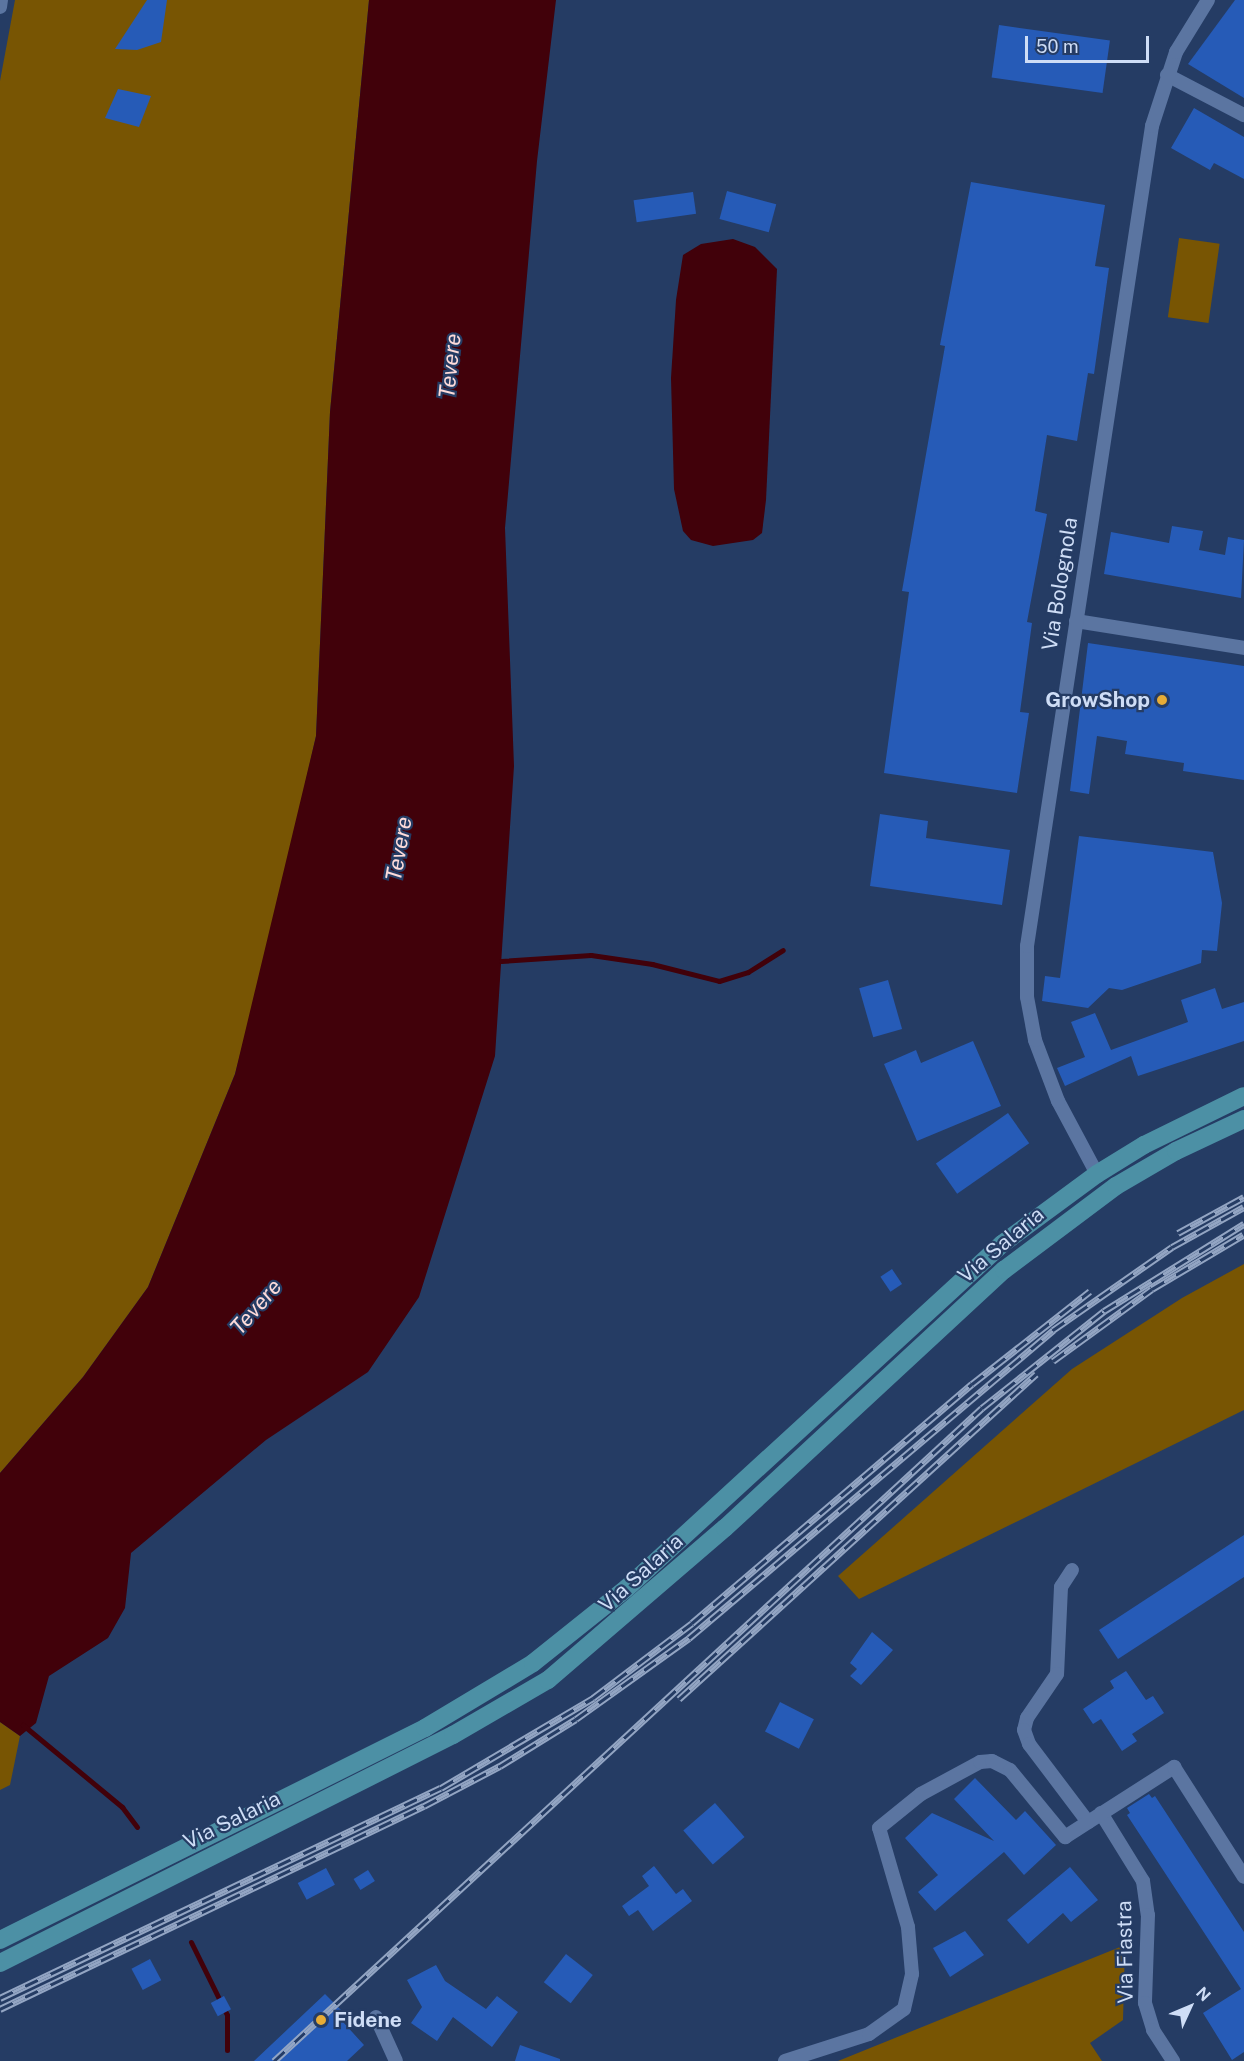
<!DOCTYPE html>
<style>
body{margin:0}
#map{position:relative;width:1244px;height:2061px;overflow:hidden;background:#253c64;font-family:"Public Sans",sans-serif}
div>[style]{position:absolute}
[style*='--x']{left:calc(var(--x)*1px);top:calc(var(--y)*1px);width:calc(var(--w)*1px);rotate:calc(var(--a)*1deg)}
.green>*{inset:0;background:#785503;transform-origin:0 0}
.water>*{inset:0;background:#41010a}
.stream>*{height:5px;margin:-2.5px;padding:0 2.5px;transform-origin:2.5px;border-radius:2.5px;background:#41010a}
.building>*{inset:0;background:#265bb7;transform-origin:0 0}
.street>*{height:14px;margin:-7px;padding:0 7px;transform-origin:7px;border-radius:7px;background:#5b75a1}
.primary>*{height:18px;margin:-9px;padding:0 9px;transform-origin:9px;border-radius:9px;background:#4c90a5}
.rail>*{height:7px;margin-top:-3.5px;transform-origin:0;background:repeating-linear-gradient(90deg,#253c64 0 14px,#93a5c3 0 28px);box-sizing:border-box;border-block:2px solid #93a5c3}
.dots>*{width:16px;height:16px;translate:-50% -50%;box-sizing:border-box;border:3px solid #253c64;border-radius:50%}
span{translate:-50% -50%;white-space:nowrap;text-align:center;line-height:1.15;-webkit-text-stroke:4.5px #253c64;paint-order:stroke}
.street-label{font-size:21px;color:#ceddf6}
.poi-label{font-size:21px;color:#ceddf6;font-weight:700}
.right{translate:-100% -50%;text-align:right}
.left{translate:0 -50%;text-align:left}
.water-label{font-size:22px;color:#fddbda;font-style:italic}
.north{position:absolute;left:1160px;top:1977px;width:60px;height:60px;-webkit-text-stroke:4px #253c64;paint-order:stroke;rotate:46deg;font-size:16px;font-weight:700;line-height:24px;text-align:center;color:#ceddf6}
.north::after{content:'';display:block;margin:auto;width:21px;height:27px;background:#ceddf6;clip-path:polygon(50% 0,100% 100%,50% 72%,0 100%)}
.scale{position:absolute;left:1025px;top:36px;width:124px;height:27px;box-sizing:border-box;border:3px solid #ceddf6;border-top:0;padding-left:8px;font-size:18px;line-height:21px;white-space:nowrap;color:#ceddf6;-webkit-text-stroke:4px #253c64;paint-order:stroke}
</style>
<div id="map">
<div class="green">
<i style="clip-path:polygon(15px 0,369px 0,330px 412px,316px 736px,268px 948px,235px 1074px,148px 1287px,83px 1377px,0 1473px,0 81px)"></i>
<i style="left:1179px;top:238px;width:41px;height:80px;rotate:8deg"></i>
<i style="clip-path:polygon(1244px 1264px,1244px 1410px,859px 1599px,838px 1576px,1072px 1369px,1182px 1298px)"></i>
<i style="clip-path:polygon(0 1722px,20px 1736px,10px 1785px,0 1790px)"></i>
<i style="clip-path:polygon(1125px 1945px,1123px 2020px,1090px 2043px,1102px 2061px,838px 2061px)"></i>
</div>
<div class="water">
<i style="clip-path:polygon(369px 0,556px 0,537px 161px,505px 528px,514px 766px,495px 1056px,419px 1297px,368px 1372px,266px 1440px,131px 1553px,125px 1608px,108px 1638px,49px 1676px,36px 1723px,20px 1736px,0 1722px,0 1473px,83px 1377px,148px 1287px,235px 1074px,316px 736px,330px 412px)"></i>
<i style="clip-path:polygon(733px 239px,755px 247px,777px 269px,766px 500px,762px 533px,753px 540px,713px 546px,691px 540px,683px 531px,674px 489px,671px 378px,676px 300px,683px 255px,701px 244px)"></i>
</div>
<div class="stream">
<i style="--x:501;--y:961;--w:90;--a:-3.8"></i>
<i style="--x:591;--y:955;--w:62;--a:8.4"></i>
<i style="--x:652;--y:964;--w:69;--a:14.2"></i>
<i style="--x:719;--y:981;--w:30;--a:-17"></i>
<i style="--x:748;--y:972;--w:41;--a:-32.2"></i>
<i style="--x:23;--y:1725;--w:129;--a:39.6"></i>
<i style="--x:122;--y:1807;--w:25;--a:53"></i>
<i style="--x:191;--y:1942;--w:81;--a:63.7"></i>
<i style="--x:227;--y:2015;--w:35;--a:90"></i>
</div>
<div class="building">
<i style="clip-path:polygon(147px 0,167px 0,161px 42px,137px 50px,115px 49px)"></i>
<i style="clip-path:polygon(1235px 0,1244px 0,1244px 98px,1188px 64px)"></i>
<i style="left:999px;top:25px;width:112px;height:53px;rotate:8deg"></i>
<i style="clip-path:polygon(118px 89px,151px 96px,139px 127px,105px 118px)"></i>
<i style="clip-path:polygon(1194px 108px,1244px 137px,1244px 179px,1214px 163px,1210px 170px,1171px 148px)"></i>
<i style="clip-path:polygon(971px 182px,1105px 205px,1095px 266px,1109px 268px,1094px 374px,1088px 373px,1077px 441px,1047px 435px,1035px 511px,1047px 514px,1027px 622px,1032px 623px,1020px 712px,1029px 713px,1017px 793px,884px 773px,909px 592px,902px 591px,945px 346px,940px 345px)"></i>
<i style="left:727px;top:191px;width:51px;height:29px;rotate:15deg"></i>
<i style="left:693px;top:192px;width:22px;height:60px;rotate:82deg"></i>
<i style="clip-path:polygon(1172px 526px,1203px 531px,1199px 550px,1225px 555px,1228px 537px,1244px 540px,1241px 598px,1104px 574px,1111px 532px,1169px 543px)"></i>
<i style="clip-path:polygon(1088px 643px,1244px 666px,1244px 780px,1183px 771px,1184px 763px,1125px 754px,1127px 741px,1097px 736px,1089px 794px,1070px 791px)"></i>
<i style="clip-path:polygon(880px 814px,928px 821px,926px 838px,1010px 850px,1002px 905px,870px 886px)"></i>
<i style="clip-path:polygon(1079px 836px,1213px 852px,1222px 903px,1217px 951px,1202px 950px,1201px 963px,1122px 990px,1109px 988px,1088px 1008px,1042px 1001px,1045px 976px,1060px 978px)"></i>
<i style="left:888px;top:980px;width:51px;height:30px;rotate:74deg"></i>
<i style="clip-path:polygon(1215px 988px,1222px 1009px,1244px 1002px,1244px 1041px,1138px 1076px,1131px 1056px,1065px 1086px,1057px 1068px,1085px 1057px,1071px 1022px,1095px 1013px,1111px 1050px,1188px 1022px,1181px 1000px)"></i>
<i style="clip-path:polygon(973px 1041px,1001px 1106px,917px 1141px,884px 1064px,916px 1050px,921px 1063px)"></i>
<i style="left:1008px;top:1113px;width:37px;height:88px;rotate:55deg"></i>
<i style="left:892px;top:1269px;width:18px;height:14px;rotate:56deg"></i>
<i style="clip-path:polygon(1244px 1535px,1244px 1577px,1118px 1659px,1099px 1630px)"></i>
<i style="clip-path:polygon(872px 1632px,893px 1650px,861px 1685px,850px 1676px,857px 1669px,850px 1663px)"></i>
<i style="clip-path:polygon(1126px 1671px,1146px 1700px,1153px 1696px,1164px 1713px,1132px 1734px,1137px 1741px,1122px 1751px,1101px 1719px,1093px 1724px,1083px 1709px,1114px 1688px,1110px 1681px)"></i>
<i style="left:780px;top:1702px;width:38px;height:33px;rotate:27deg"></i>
<i style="clip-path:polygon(975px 1778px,1016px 1820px,1025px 1811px,1056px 1845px,1024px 1875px,1004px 1852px,935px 1911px,918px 1892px,938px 1875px,905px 1838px,932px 1813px,994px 1841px,954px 1799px)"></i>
<i style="clip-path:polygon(1149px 1794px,1152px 1798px,1155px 1796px,1244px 1932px,1244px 2052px,1232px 2060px,1203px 2013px,1241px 1989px,1127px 1815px,1130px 1813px,1127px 1808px)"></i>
<i style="left:715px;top:1803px;width:45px;height:42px;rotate:49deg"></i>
<i style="clip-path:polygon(654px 1866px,676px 1894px,683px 1889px,692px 1901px,653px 1931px,638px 1910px,629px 1916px,622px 1906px,649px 1886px,642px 1876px)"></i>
<i style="clip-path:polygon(1070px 1867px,1098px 1900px,1071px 1922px,1063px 1913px,1028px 1944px,1007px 1920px)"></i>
<i style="left:326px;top:1868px;width:19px;height:32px;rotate:62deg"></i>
<i style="left:368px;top:1870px;width:13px;height:17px;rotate:58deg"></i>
<i style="clip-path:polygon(965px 1931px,984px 1955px,950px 1977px,933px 1948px)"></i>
<i style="left:566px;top:1954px;width:34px;height:36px;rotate:38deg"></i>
<i style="left:150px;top:1959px;width:24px;height:21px;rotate:62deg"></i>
<i style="clip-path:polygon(436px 1965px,445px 1981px,486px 2009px,497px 1996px,518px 2012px,492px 2047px,453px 2017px,437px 2041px,411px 2023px,422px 2007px,407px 1980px)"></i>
<i style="clip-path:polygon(325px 1994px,348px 2017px,343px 2022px,364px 2045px,347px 2061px,254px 2061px)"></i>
<i style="left:224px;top:1996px;width:15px;height:15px;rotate:62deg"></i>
<i style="clip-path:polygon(520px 2045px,560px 2059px,560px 2061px,515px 2061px)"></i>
</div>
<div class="street">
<i style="--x:0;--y:7;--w:7;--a:-82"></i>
<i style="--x:1167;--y:75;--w:87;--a:27.5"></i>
<i style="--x:1076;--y:621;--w:170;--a:9.1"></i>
<i style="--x:1097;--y:1174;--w:83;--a:-118.1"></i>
<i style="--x:1058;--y:1101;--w:65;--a:-110.7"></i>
<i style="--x:1035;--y:1040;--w:44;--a:-100.5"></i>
<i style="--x:1027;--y:997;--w:51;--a:-90"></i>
<i style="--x:1027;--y:946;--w:829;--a:-81.33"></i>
<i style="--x:1152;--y:126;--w:78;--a:-72"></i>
<i style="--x:1176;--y:52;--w:61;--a:-58.4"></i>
<i style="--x:1072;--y:1570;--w:20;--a:123"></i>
<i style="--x:1061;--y:1587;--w:87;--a:92.6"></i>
<i style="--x:1057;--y:1674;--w:53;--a:124.3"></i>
<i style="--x:1027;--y:1718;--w:12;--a:104"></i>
<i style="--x:1024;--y:1730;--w:15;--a:70"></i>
<i style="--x:1029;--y:1744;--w:98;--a:52.9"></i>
<i style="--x:1101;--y:1813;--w:80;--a:58.3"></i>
<i style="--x:1143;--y:1881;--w:34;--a:82"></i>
<i style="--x:1148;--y:1915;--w:88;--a:92"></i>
<i style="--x:1145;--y:2003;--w:28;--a:73"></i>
<i style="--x:1153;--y:2030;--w:37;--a:57"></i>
<i style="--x:376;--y:2017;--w:48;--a:65.6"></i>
<i style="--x:785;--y:2061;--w:88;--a:-17.8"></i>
<i style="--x:869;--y:2034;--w:43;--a:-35.5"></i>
<i style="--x:904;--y:2009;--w:36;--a:-77"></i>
<i style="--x:912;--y:1974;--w:47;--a:-94.9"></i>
<i style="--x:908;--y:1927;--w:103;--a:-106.3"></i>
<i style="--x:879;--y:1828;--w:54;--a:-39"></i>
<i style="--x:921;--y:1794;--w:67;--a:-28.5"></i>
<i style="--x:980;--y:1762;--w:12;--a:-5"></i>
<i style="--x:992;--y:1761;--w:20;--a:27"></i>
<i style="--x:1010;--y:1770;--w:87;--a:50.6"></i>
<i style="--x:1065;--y:1837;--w:130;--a:-32.7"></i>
<i style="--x:1174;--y:1767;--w:130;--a:57.5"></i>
</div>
<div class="primary">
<i style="--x:0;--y:1940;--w:475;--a:-26.5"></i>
<i style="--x:425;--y:1728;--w:126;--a:-31"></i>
<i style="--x:533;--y:1663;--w:120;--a:-38.6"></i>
<i style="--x:627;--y:1588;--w:509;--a:-42.53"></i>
<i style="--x:1002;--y:1244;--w:118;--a:-36.4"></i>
<i style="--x:1097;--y:1174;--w:55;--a:-31.7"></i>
<i style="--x:1144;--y:1145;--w:111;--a:-26.1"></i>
<i style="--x:0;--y:1963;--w:507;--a:-26.72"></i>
<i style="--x:453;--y:1735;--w:110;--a:-30.1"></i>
<i style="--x:548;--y:1680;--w:233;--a:-40.7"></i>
<i style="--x:725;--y:1528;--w:380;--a:-42.8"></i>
<i style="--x:1004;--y:1270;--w:140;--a:-36.9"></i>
<i style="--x:1116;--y:1186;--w:69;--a:-30.3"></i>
<i style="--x:1176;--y:1151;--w:75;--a:-25.2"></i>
</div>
<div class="rail">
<i style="--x:1178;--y:1233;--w:75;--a:-28.6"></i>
<i style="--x:1053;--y:1361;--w:122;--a:-36"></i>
<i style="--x:1152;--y:1289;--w:106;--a:-30.7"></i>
<i style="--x:679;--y:1699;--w:483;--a:-42.3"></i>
<i style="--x:0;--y:1998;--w:488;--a:-25.5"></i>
<i style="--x:441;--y:1788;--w:177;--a:-30.6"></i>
<i style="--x:593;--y:1698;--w:124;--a:-37.1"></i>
<i style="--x:692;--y:1623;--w:368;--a:-40.5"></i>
<i style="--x:972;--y:1384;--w:150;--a:-38.2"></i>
<i style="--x:0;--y:2009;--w:470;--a:-25.6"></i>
<i style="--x:424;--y:1806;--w:86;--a:-27.8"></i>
<i style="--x:500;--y:1766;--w:89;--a:-31.7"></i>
<i style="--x:576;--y:1719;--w:139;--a:-35.6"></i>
<i style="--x:689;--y:1638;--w:477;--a:-40.2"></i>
<i style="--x:1053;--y:1330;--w:145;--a:-34.9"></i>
<i style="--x:1172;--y:1247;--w:82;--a:-29.1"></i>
<i style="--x:274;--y:2061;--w:963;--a:-42.69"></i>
<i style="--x:982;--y:1408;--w:156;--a:-38.5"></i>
<i style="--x:1104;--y:1311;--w:165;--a:-31.9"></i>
</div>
<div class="dots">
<i style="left:1162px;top:700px;background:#e7ac36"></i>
<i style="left:321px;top:2020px;background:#e7ac36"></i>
</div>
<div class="street-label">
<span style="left:1060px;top:584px;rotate:-81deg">Via Bolognola</span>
<span style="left:1001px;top:1245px;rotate:-40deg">Via Salaria</span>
<span style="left:641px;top:1573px;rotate:-42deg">Via Salaria</span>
<span style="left:232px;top:1820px;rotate:-26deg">Via Salaria</span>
<span style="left:1125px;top:1952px;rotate:-91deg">Via Fiastra</span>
</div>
<div class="poi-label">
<span class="right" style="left:1150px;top:700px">GrowShop</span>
<span class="left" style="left:334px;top:2020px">Fidene</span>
</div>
<div class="water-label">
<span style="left:450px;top:366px;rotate:-84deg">Tevere</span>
<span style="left:399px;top:849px;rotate:-80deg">Tevere</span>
<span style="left:256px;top:1307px;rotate:-49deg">Tevere</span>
</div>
<div class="north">N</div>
<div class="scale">50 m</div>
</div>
